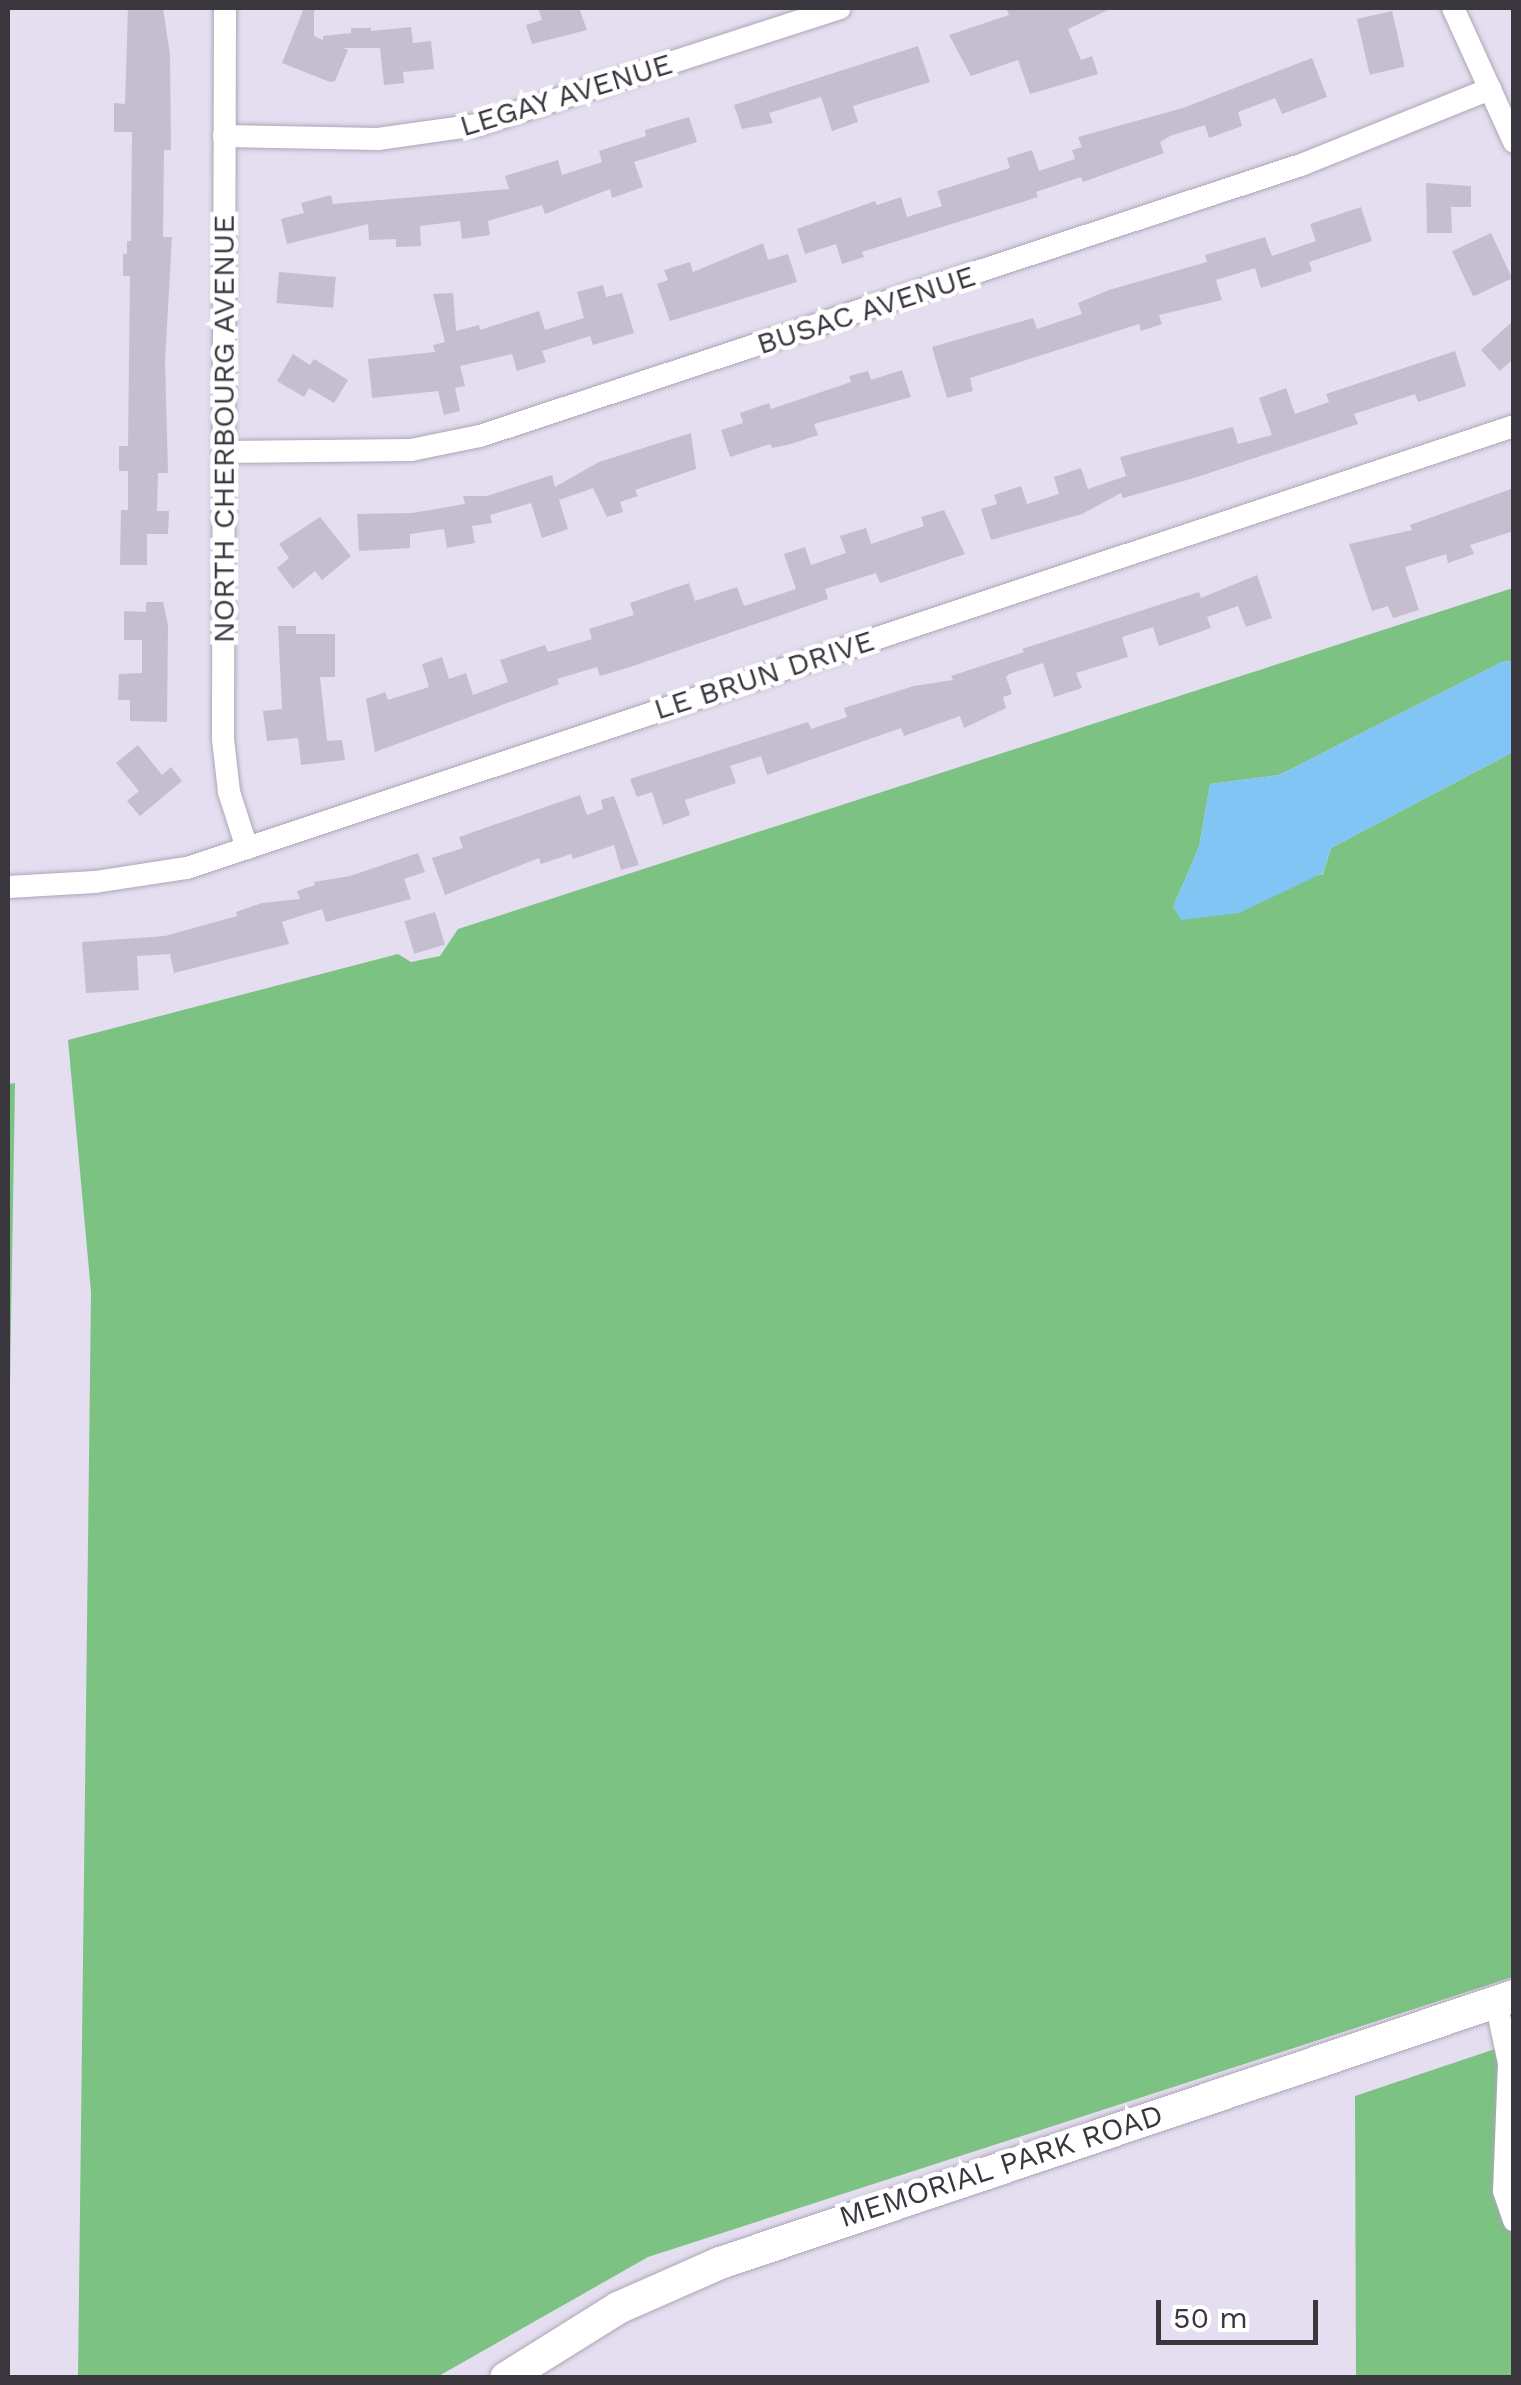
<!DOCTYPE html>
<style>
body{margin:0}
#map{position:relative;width:1521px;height:2385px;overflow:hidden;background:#e5ddf0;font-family:"Work Sans",sans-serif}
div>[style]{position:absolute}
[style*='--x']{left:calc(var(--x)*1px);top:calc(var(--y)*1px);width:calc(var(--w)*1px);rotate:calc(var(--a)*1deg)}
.green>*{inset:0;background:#7cc282}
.water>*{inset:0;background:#81c5f4}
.building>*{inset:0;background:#c5becf;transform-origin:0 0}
.roads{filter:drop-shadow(0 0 2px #ada6b7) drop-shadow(0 0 2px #ada6b7)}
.street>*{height:22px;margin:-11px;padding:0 11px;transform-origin:11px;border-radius:11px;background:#fff}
.secondary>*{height:32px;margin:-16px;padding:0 16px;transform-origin:16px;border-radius:16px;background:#fff}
span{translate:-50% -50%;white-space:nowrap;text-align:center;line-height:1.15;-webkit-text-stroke:9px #fff;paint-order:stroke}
.street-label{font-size:30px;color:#39363e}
.frame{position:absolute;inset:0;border:10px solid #39363e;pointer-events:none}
.scale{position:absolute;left:1156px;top:2300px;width:162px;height:45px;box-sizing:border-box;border:5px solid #39363e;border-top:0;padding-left:12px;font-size:30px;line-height:35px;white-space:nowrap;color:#39363e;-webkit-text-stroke:8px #fff;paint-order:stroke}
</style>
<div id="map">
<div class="green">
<i style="clip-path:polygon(1513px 588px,1513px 661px,1502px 662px,1279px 775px,1210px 784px,1199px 847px,1173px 907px,1323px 874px,1331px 848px,1513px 752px,1513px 1977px,648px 2257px,437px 2377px,78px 2377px,91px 1292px,68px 1040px,398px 954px,411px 962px,440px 956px,458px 929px)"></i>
<i style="clip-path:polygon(15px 1083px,8px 1503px,8px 1084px)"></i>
<i style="clip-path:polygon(1513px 2043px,1513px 2377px,1356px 2377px,1355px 2096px)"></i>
</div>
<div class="water">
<i style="clip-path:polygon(1513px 661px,1513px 752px,1331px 848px,1323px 873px,1239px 913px,1181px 920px,1173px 907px,1199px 847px,1210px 784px,1279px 775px,1502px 662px)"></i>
</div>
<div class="building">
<i style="clip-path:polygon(128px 8px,163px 8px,170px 55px,171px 150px,164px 150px,163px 237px,172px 237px,165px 361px,168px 473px,158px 473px,157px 511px,169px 511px,168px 534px,147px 534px,147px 565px,120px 565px,121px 510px,128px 510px,128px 471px,119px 471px,119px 446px,128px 446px,130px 276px,123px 276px,123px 254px,127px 254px,127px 241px,131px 241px,132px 132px,114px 132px,114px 103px,125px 104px)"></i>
<i style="clip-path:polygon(304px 8px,314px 8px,314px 36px,323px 40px,323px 36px,351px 33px,351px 28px,371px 28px,371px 31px,411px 27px,413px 43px,431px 41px,434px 69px,403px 72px,404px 83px,384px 85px,380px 48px,343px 48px,348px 50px,335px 81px,330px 82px,282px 63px)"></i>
<i style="clip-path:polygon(538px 8px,579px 8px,587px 30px,532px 44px,526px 25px,542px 20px)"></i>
<i style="clip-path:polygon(1006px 8px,1112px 8px,1068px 29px,1081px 60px,1092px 56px,1098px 74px,1030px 94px,1018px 60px,971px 76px,949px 35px,1009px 15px)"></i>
<i style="left:1392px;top:11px;width:57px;height:36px;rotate:77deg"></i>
<i style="clip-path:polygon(918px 46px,930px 82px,853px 106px,858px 122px,832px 131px,821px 97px,769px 113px,773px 123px,742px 129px,734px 105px)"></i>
<i style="clip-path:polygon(1312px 58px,1327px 97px,1282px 114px,1275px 98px,1238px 112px,1242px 126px,1209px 138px,1205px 125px,1170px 136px,1160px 142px,1164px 153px,1083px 182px,1081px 177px,1036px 192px,1038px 197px,862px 252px,864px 257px,842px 264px,836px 244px,805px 254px,797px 229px,875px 201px,877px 205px,901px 197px,907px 217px,942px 206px,937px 191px,1010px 168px,1007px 158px,1032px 150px,1039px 171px,1075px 159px,1072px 150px,1082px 147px,1078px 137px,1183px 108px)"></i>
<i style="clip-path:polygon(689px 117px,697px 142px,634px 162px,643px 187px,612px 198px,610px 189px,545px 214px,542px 205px,488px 221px,490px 235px,462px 239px,460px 221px,420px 226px,421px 246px,396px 247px,396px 239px,369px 240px,368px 224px,287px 244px,281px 219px,304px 213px,301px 203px,331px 195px,333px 204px,509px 189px,505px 176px,558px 160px,562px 175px,602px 162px,599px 151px,646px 136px,645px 130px)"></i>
<i style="clip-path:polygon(1426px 183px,1471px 186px,1471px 207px,1451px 207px,1452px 233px,1427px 233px)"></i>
<i style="clip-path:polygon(1361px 207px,1372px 241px,1309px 262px,1312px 271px,1261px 288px,1255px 268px,1216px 280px,1222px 300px,1159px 315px,1162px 324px,1141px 331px,1139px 324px,970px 378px,973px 391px,947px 398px,932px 347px,1033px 318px,1037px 329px,1082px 314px,1078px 303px,1109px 290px,1207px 262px,1205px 255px,1265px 237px,1272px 256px,1316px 241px,1310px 224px)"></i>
<i style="left:1491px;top:233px;width:50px;height:43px;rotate:65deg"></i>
<i style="clip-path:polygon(763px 243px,768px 260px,788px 254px,797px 282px,670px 321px,657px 284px,668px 280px,664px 270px,690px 262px,693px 272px)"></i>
<i style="left:279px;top:272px;width:57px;height:31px;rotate:5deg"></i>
<i style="clip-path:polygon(603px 285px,606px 297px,622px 293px,634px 333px,593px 345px,590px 336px,542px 351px,546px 362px,517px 371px,512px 354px,460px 366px,465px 386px,455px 388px,460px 411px,444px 415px,438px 391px,372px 398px,368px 359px,435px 352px,433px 345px,445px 342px,433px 294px,453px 293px,456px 331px,479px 325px,480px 330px,539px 311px,545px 330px,584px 318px,577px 292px)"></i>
<i style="clip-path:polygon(1514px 320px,1514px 358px,1500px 371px,1481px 350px)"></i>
<i style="clip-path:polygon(1455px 351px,1466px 386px,1418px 402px,1415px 394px,1354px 414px,1358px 424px,1194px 478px,1123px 498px,1121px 493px,1082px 514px,991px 540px,981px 509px,997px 504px,994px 495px,1021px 486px,1027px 504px,1059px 494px,1054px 477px,1081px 468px,1088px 489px,1126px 476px,1120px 457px,1233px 427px,1238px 444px,1272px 435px,1259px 398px,1286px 388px,1295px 414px,1329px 402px,1326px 394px)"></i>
<i style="clip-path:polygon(293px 354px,310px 365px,314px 359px,348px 380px,334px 403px,309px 388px,304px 397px,277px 381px)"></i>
<i style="clip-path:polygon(902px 370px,911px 397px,814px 424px,818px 435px,791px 444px,772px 448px,770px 444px,730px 457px,721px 430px,743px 423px,740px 413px,769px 403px,771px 409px,851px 382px,849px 376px,868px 371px,871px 380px)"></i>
<i style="clip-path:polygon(691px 433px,696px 469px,635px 490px,638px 496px,620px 502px,623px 512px,607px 517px,593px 488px,559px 500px,568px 529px,542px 538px,531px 503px,490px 515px,492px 523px,472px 526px,475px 543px,447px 548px,444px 529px,410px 534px,410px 548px,359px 551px,357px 514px,412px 513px,465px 504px,463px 496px,487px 496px,552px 475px,555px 487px,599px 462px)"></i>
<i style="clip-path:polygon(1514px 488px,1514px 531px,1470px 545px,1474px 554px,1448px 563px,1446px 554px,1405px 567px,1419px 610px,1393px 618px,1388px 606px,1372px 611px,1349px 544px,1412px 530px,1410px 525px)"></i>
<i style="clip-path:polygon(944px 510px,965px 554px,880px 583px,876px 573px,825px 589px,828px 599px,630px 667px,600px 676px,597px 667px,557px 679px,559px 684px,375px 752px,366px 699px,385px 692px,388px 700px,429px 687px,422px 664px,442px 657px,449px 679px,466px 673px,473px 695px,508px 682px,500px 660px,545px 645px,548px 652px,592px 639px,589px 629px,634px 615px,630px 603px,689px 583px,695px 601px,737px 587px,744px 606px,796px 589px,784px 554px,805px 547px,811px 565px,846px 553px,840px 536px,866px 528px,871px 544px,924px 526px,921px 517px)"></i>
<i style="clip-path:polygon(320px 517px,351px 556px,322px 580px,315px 571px,293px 589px,277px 568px,289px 558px,279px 544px)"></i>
<i style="clip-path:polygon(1257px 575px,1272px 618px,1246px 627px,1238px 606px,1207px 617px,1211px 628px,1159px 646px,1153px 627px,1122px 637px,1128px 657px,1076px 673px,1082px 688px,1054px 697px,1043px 663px,1009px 674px,1006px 677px,1012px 694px,1003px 697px,1006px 708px,964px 728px,960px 716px,904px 736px,901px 728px,767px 775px,761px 756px,730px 766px,736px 783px,685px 800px,690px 815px,663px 825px,652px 792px,637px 797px,630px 779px,808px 722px,811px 729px,847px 717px,844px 708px,914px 686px,953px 680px,951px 676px,1024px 652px,1022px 649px,1199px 592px,1201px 598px)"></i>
<i style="clip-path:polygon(146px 602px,163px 602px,168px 625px,167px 722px,130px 721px,130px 700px,118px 700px,119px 674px,142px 673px,142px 640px,124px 640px,124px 611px,146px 612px)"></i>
<i style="clip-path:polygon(278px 626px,296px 626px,296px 634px,335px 634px,335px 677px,320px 677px,327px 741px,342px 740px,345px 760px,301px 765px,298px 738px,267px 741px,263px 711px,282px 709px)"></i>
<i style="clip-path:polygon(138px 745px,162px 775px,171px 767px,182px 781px,140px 816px,127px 801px,139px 791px,116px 763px)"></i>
<i style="clip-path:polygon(580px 795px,587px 815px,603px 809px,601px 800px,614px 796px,639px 865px,621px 870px,614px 845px,573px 859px,571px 854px,541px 864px,539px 858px,445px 895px,432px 858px,463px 848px,459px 837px)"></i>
<i style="clip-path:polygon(418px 853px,425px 872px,404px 879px,411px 899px,326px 922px,322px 909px,282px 922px,289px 944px,174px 973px,170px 954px,137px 956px,139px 990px,86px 993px,82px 942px,165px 936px,237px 916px,236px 912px,262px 903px,300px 899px,297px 891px,315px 885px,314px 882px,350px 876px)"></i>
<i style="left:435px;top:912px;width:34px;height:32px;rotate:73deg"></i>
</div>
<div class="roads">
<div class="street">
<i style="--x:225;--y:8;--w:731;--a:90.16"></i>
<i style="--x:223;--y:739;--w:53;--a:83.5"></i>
<i style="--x:229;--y:792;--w:59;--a:72.2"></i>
<i style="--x:1453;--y:8;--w:147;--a:65.5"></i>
<i style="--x:224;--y:136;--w:154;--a:1.1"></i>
<i style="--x:378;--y:139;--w:101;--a:-8"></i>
<i style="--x:478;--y:125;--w:380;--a:-17.9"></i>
<i style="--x:224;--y:452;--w:187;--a:-0.6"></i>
<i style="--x:411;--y:450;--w:70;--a:-11.5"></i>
<i style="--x:480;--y:436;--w:865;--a:-18.27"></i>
<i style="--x:1301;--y:165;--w:204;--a:-21.9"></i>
<i style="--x:8;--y:887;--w:87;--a:-3.3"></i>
<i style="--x:95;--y:882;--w:93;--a:-8.7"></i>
<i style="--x:187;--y:868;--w:1399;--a:-18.42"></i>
<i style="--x:1496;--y:2002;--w:62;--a:78"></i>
<i style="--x:1509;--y:2063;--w:128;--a:92.2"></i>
<i style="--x:1504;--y:2191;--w:31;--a:71"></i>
</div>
<div class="secondary">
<i style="--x:506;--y:2378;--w:132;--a:-32"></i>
<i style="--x:618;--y:2308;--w:111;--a:-23.8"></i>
<i style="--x:720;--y:2263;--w:838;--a:-18.59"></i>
</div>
</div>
<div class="street-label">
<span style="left:566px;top:95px;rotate:-17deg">LEGAY AVENUE</span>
<span style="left:866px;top:310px;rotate:-18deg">BUSAC AVENUE</span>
<span style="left:224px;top:429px;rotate:-90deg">NORTH CHERBOURG AVENUE</span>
<span style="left:764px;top:675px;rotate:-18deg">LE BRUN DRIVE</span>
<span style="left:1001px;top:2166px;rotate:-18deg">MEMORIAL PARK ROAD</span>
</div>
<div class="frame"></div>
<div class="scale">50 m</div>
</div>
